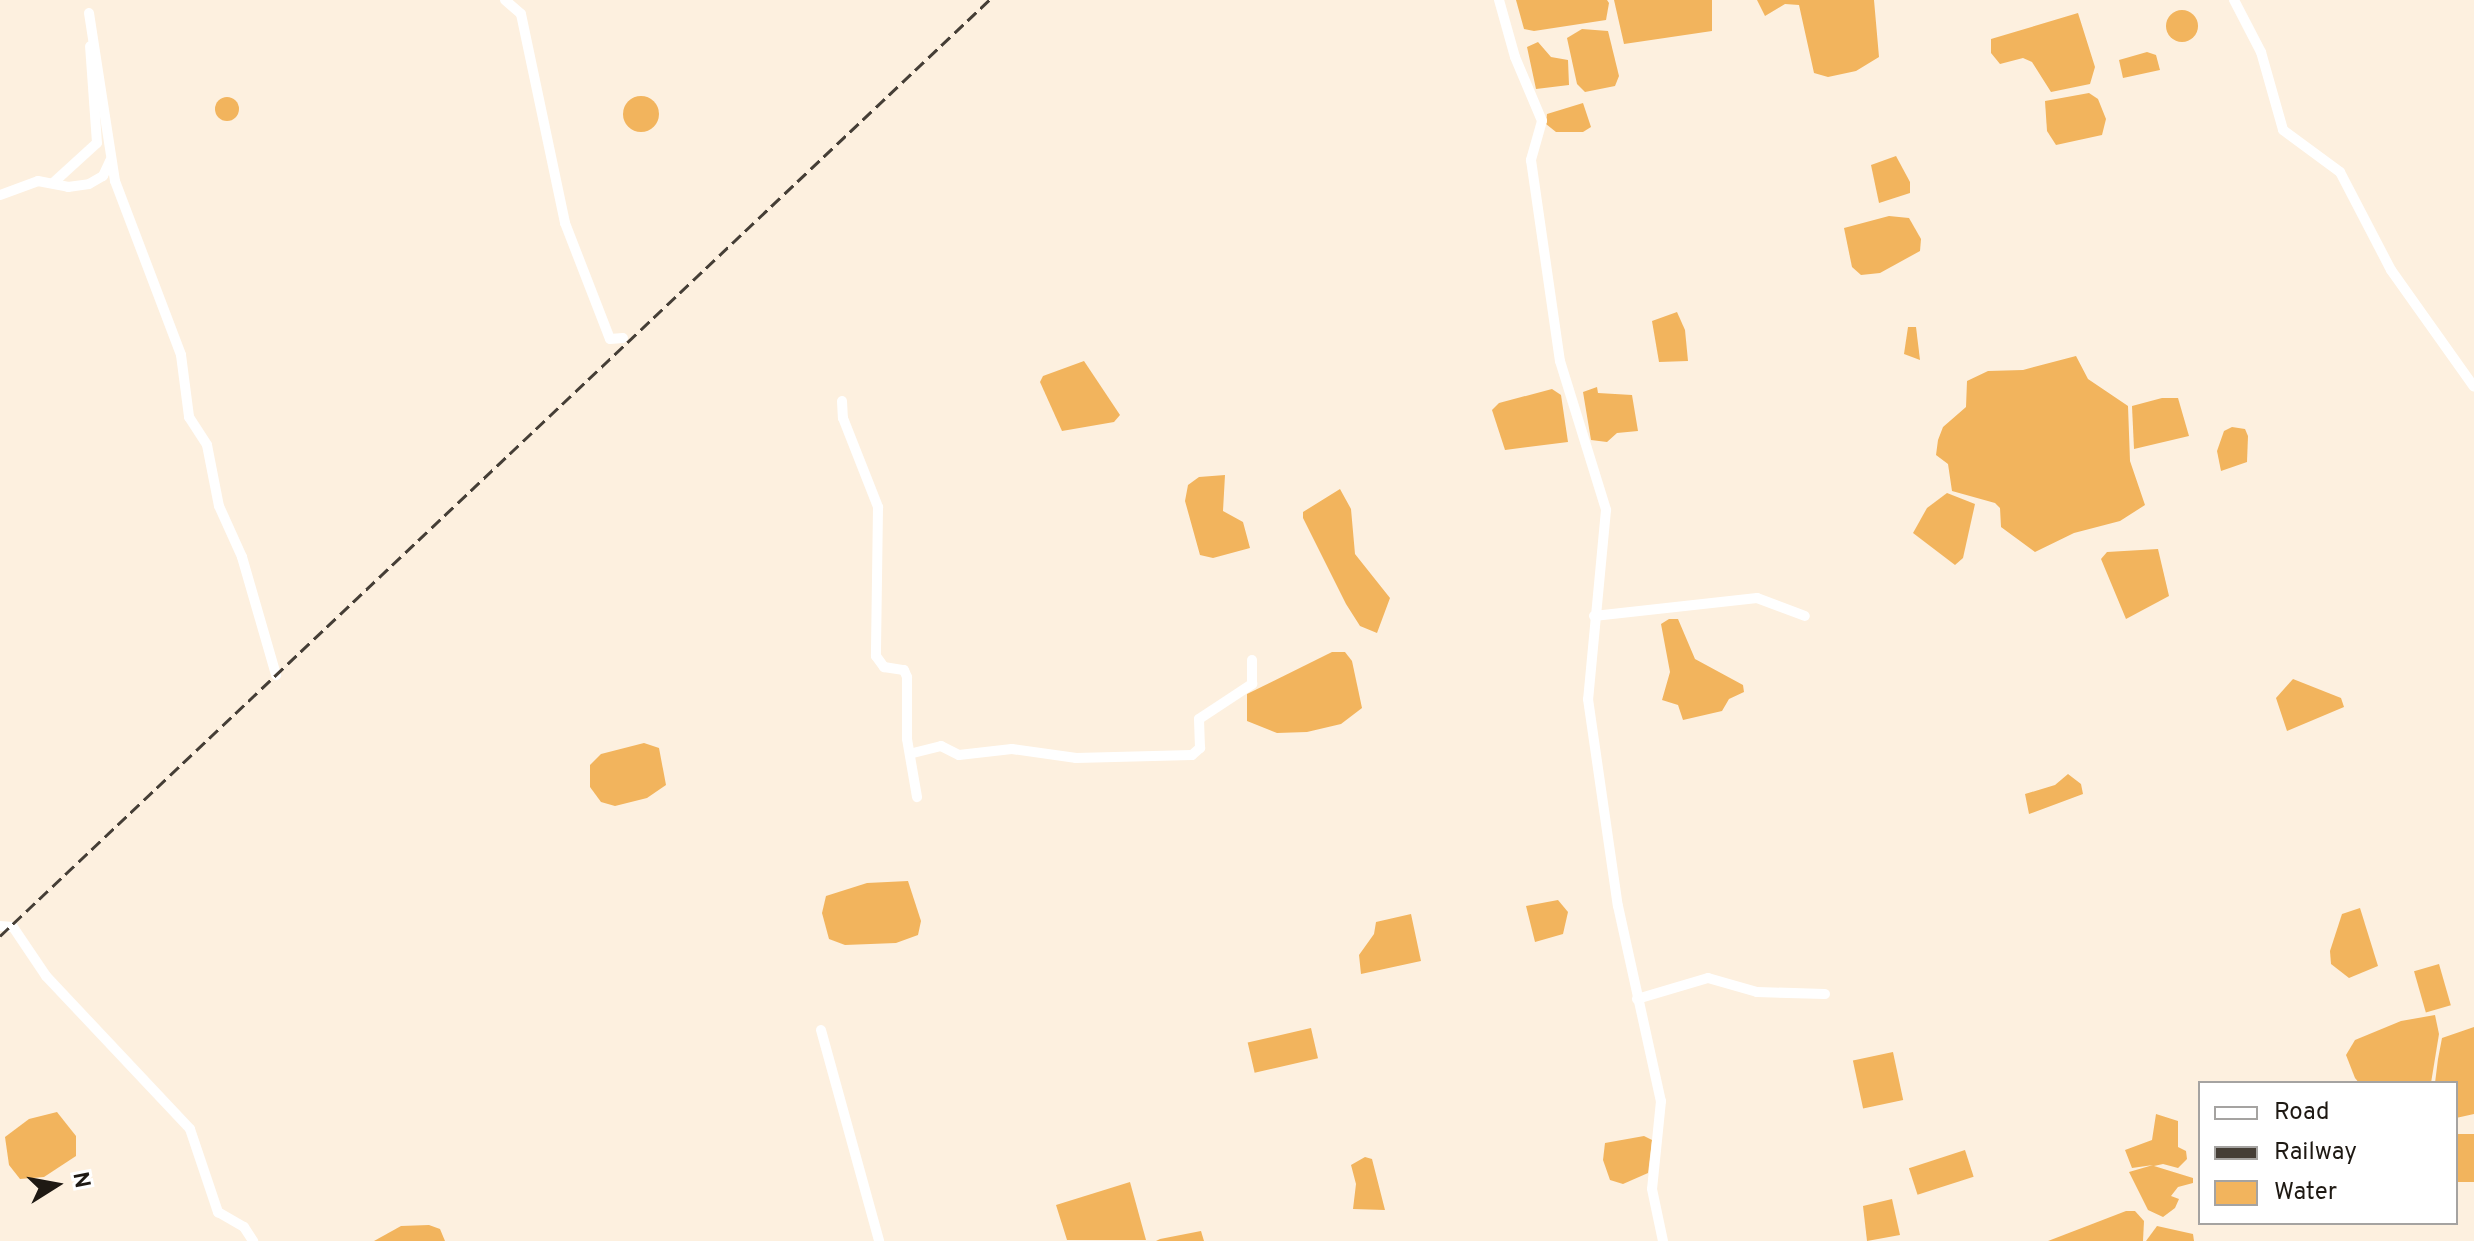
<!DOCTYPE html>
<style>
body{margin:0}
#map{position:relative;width:2474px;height:1241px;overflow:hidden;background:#fdf0df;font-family:Overpass,sans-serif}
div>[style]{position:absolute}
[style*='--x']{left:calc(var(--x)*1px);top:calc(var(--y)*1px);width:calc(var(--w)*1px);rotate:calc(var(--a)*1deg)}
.water>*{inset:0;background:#f2b45d;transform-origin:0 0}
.round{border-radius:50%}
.minor>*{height:10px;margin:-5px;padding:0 5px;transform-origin:5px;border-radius:5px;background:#fff}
.rail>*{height:3px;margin-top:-1.5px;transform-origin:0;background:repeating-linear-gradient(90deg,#453e36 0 12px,transparent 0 18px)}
span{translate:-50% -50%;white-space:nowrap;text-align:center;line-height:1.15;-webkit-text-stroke:8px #fff;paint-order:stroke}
.legend{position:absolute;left:2198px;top:1081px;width:260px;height:144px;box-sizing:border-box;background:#fff;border:2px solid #a5a3a1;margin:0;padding:10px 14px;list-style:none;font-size:24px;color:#1e1913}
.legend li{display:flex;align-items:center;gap:16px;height:40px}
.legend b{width:40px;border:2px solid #a5a3a1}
.north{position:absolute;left:16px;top:1145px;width:80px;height:80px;-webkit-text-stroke:6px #fff;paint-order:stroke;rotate:79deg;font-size:22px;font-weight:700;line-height:32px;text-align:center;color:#1e1913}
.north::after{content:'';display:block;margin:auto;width:28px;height:36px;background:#1e1913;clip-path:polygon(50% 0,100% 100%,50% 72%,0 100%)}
</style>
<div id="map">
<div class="water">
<i style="clip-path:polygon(1516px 0,1607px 0,1609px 3px,1606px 20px,1534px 31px,1524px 29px)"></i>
<i style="clip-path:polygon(1614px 0,1712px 0,1712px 31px,1624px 44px)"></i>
<i style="clip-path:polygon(1757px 0,1874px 0,1879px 57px,1856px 71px,1828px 77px,1814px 73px,1799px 5px,1785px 4px,1765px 16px)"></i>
<i class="round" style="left:2166px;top:10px;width:32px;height:32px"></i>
<i style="clip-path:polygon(2078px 13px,2095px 67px,2090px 84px,2051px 92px,2032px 62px,2023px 58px,2000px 64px,1991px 53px,1991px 39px)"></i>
<i style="clip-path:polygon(1582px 29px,1608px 31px,1619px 76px,1615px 86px,1585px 92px,1577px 84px,1567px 38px)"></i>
<i style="clip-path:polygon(1538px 42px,1551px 57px,1568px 60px,1569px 85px,1536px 89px,1527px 47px)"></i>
<i style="clip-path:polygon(2147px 52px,2156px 55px,2160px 70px,2123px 78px,2119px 60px)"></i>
<i style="clip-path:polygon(2089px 93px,2098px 99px,2106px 119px,2102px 135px,2056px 145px,2047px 131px,2045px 101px)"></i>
<i class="round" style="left:623px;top:96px;width:36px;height:36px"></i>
<i class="round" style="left:215px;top:97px;width:24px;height:24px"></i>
<i style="clip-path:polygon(1583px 103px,1591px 127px,1583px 132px,1556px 132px,1546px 124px,1547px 114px)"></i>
<i style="clip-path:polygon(1896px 156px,1910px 182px,1910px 193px,1879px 203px,1871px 165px)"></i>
<i style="clip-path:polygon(1889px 216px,1909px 218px,1921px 239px,1920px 251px,1880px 273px,1861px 275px,1852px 267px,1844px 228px)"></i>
<i style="clip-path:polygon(1677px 312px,1685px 330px,1688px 361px,1659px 362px,1652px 321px)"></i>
<i style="clip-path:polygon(1908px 327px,1916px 327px,1920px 360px,1904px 354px)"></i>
<i style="clip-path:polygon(2076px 356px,2088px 379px,2128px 406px,2130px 461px,2145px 505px,2120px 521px,2074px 533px,2035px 552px,2001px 527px,2000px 508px,1995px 503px,1952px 491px,1948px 464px,1936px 455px,1938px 440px,1943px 427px,1966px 407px,1967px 381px,1988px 371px,2023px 370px)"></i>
<i style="clip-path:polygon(1084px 361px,1120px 415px,1114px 422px,1062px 431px,1040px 382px,1043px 376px)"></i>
<i style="clip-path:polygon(1597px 387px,1598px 393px,1632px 395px,1638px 431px,1617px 433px,1607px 442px,1591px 440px,1583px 392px)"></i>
<i style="clip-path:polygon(1552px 389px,1561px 395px,1568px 442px,1505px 450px,1492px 410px,1499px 403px)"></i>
<i style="clip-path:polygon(2162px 398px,2178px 398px,2189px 436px,2134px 449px,2132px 406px)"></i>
<i style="clip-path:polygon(2232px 427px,2245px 429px,2248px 436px,2247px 462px,2221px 471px,2217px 451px,2224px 431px)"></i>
<i style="clip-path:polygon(1225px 475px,1223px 511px,1243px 522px,1250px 548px,1213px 558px,1200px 555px,1185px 501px,1188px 485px,1199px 477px)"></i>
<i style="clip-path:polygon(1340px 489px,1351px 509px,1355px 554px,1390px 598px,1377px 633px,1360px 626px,1346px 604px,1303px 518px,1303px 512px)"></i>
<i style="clip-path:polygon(1947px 493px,1975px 504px,1963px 558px,1955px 565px,1913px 533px,1927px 508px)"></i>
<i style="clip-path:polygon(2158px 549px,2169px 596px,2126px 619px,2101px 559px,2107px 552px)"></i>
<i style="clip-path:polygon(1669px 619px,1678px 619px,1695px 659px,1743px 685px,1744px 692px,1729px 699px,1722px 711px,1683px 720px,1678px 705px,1662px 700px,1670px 672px,1661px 624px)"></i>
<i style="clip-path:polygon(1332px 652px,1345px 652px,1352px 661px,1362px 708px,1341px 724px,1307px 732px,1277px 733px,1247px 721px,1247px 694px)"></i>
<i style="clip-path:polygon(2293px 679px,2341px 698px,2344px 707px,2287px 731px,2276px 698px)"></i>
<i style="clip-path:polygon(644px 743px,659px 748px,666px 785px,647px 798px,615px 806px,601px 802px,590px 787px,590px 765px,601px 754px)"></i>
<i style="clip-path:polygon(2068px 774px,2081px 784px,2083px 794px,2029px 814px,2025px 794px,2055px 785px)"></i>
<i style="clip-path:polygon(908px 881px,921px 921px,918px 935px,896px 943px,845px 945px,829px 939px,822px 913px,826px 896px,867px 883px)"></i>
<i style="clip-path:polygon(1558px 900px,1568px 912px,1563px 934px,1535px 942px,1526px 906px)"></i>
<i style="clip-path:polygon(2360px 908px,2378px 966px,2349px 978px,2331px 964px,2330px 951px,2342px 914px)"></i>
<i style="clip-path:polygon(1411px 914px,1421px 961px,1361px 974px,1359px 955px,1374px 934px,1376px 922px)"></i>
<i style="left:2439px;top:964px;width:43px;height:26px;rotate:74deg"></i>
<i style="clip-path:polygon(2435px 1015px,2439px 1034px,2431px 1083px,2359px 1083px,2355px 1078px,2346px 1055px,2355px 1040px,2401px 1021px)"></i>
<i style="clip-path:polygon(2474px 1027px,2474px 1114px,2456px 1118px,2456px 1083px,2435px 1083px,2438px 1059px,2442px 1038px)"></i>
<i style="left:1311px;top:1028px;width:31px;height:65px;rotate:77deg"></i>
<i style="left:1893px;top:1052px;width:49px;height:41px;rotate:78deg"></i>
<i style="clip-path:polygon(57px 1112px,76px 1136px,76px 1156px,44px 1177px,20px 1179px,9px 1165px,5px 1137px,29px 1119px)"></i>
<i style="clip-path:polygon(2156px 1114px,2178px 1121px,2178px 1147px,2186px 1151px,2187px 1159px,2178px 1168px,2163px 1164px,2154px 1166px,2193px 1178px,2193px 1183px,2178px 1187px,2171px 1196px,2179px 1199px,2175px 1208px,2163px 1217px,2148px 1210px,2129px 1172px,2153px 1165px,2132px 1168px,2125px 1150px,2152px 1140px)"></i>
<i style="left:2474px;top:1134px;width:48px;height:18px;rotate:90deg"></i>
<i style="clip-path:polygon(1644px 1136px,1652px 1140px,1648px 1173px,1623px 1184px,1610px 1180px,1603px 1160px,1605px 1143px)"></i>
<i style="left:1965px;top:1150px;width:28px;height:59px;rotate:72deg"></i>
<i style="clip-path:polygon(1365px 1157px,1372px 1159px,1385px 1210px,1353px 1209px,1356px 1184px,1351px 1165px)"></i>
<i style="clip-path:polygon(1130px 1182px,1146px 1240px,1067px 1240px,1056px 1205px)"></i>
<i style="clip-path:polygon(1892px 1199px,1900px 1235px,1867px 1241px,1863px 1206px)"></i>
<i style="clip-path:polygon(2126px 1211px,2135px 1211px,2144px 1221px,2143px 1241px,2048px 1241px)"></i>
<i style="clip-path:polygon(429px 1225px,440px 1229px,445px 1241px,374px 1241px,401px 1226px)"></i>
<i style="clip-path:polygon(2157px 1226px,2193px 1234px,2194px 1241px,2146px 1241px)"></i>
<i style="clip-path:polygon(1201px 1231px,1204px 1241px,1156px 1241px,1160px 1239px)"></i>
</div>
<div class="minor">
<i style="--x:505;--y:0;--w:21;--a:41"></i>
<i style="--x:521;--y:14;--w:214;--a:78.1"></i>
<i style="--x:565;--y:223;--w:124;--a:68.8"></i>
<i style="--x:610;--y:339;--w:13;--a:-4"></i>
<i style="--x:1499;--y:0;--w:59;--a:74.3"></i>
<i style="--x:1515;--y:57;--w:69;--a:67.1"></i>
<i style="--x:1542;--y:121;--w:41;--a:105.8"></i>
<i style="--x:1531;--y:160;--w:203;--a:81.8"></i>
<i style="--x:1560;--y:361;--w:156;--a:72.8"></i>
<i style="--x:1606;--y:510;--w:190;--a:95.4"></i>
<i style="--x:1588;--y:699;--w:209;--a:81.8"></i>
<i style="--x:1618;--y:906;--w:200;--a:77.6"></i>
<i style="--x:1661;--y:1101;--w:88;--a:95.8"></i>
<i style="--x:1652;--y:1189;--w:53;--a:78.1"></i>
<i style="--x:2234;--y:0;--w:59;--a:62.6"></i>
<i style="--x:2261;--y:52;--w:81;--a:74.2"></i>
<i style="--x:2283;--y:130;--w:71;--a:36.4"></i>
<i style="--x:2340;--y:172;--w:110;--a:62.5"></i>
<i style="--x:2391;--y:270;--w:143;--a:54.6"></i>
<i style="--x:89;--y:13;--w:170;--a:81.2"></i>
<i style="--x:115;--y:181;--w:186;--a:69.2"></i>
<i style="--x:181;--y:355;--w:63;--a:82.6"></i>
<i style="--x:189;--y:417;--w:33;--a:57"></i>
<i style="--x:207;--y:445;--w:62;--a:78.9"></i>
<i style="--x:219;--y:506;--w:56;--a:65.7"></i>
<i style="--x:242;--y:557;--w:123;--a:73.9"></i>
<i style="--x:53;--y:183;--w:59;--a:-42.3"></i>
<i style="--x:97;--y:143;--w:97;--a:-94.1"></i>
<i style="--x:0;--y:195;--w:40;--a:-20.2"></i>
<i style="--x:38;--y:181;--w:31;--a:11"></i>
<i style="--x:68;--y:187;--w:21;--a:-8"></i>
<i style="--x:89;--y:184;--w:16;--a:-30"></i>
<i style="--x:103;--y:176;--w:17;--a:-65"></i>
<i style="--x:842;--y:401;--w:17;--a:87"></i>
<i style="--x:843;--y:418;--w:96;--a:68.5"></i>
<i style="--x:878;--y:507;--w:149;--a:90.8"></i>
<i style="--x:876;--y:656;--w:14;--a:54"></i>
<i style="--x:884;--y:667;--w:20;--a:9"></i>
<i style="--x:904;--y:670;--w:8;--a:67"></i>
<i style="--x:907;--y:677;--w:62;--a:90"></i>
<i style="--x:907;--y:739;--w:59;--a:80.2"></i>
<i style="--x:1594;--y:616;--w:164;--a:-6.3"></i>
<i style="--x:1757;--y:598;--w:51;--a:20.6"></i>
<i style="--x:913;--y:753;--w:29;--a:-14"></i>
<i style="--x:941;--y:746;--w:20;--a:27"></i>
<i style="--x:959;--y:755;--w:53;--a:-6.5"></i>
<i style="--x:1012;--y:749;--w:65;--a:8"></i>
<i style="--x:1076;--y:758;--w:116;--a:-1.5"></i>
<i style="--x:1192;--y:755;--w:11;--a:-41"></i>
<i style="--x:1200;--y:748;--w:29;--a:-92"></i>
<i style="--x:1199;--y:719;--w:64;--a:-33.4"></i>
<i style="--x:1252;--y:684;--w:24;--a:-90"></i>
<i style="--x:0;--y:926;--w:13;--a:4"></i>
<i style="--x:13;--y:927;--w:59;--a:56"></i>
<i style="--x:46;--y:976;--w:210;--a:46.7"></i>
<i style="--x:190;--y:1129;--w:88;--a:71.4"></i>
<i style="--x:218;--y:1212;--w:30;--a:30"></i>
<i style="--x:244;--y:1227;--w:17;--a:57"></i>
<i style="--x:1637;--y:999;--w:74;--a:-16.5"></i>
<i style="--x:1708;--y:978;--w:51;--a:15.9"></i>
<i style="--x:1757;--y:992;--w:68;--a:1.7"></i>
<i style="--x:821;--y:1030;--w:219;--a:74.6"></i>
</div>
<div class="rail">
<i style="--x:0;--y:936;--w:1362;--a:-43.42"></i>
</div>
<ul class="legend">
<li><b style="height:10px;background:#fff"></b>Road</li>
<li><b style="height:10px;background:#453e36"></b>Railway</li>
<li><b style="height:22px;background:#f2b45d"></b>Water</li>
</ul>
<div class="north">N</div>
</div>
